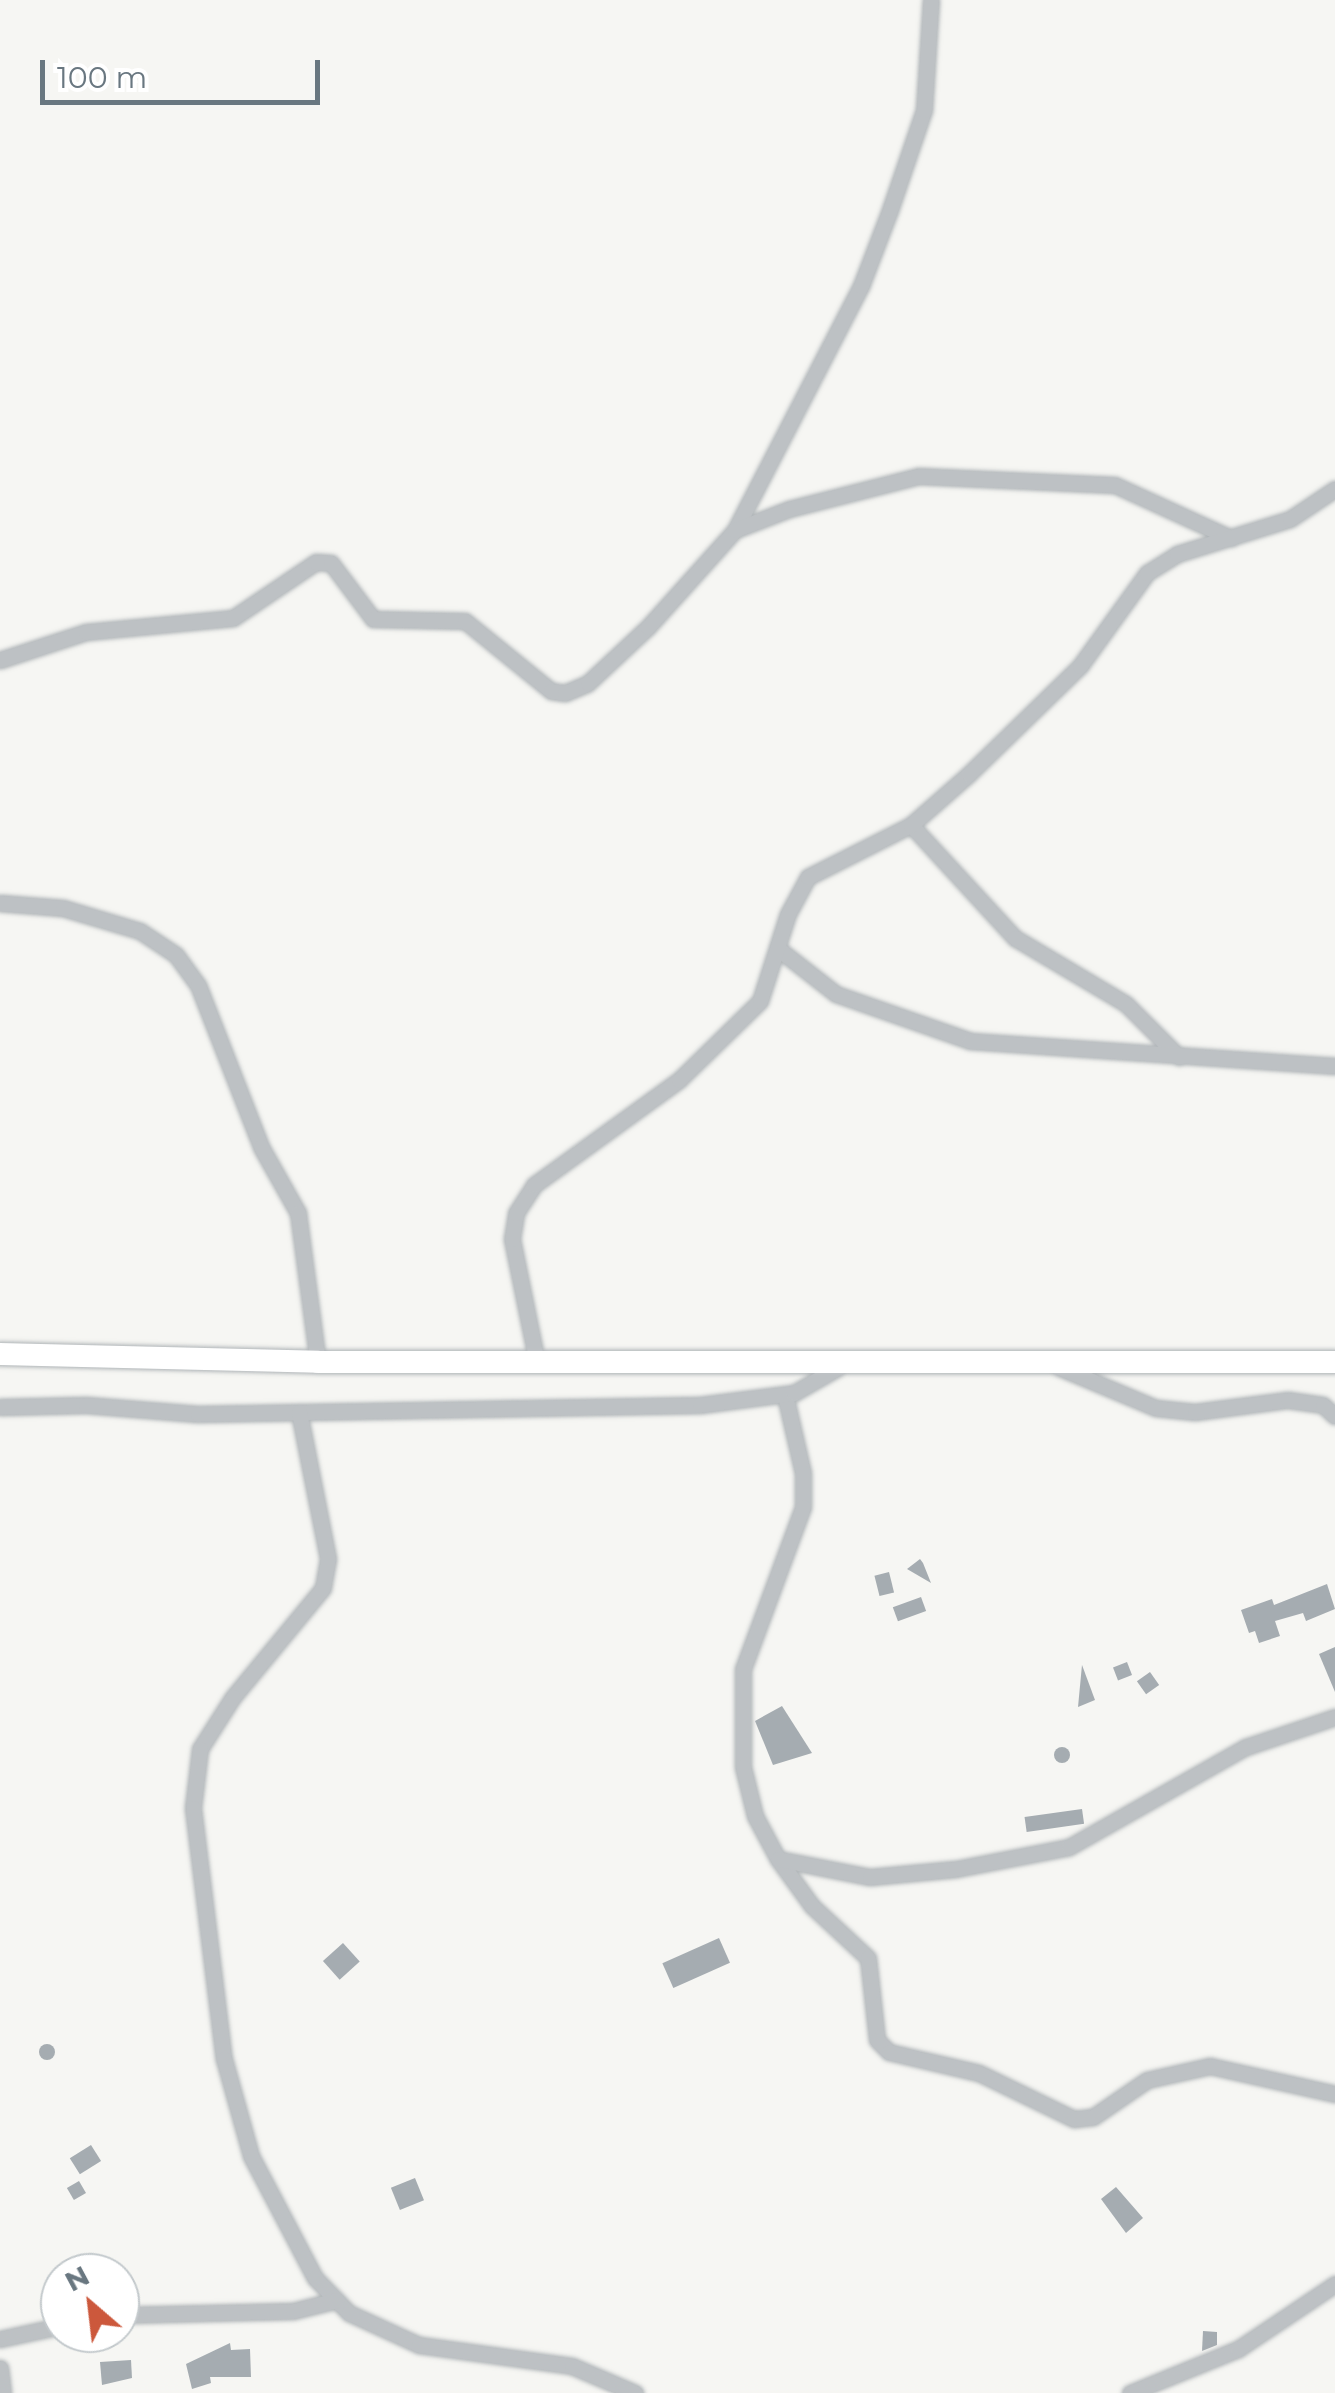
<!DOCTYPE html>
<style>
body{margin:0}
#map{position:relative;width:1335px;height:2393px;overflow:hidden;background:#f6f6f3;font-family:Montserrat,sans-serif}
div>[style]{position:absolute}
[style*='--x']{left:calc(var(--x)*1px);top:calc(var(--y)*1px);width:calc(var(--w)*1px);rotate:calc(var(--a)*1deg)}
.building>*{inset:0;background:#a5acb1;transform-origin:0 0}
.round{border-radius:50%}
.roads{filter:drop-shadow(0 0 2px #b0b5b8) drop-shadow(0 0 2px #b0b5b8)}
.street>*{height:15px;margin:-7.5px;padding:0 7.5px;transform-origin:7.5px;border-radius:7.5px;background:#bdc1c4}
.secondary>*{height:22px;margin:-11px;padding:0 11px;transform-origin:11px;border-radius:11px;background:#fff}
span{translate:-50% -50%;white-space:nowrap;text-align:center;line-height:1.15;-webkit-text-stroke:10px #fff;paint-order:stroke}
.north{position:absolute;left:40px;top:2253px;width:100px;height:100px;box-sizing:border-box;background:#fff;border:2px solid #c3c9cc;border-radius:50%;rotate:332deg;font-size:28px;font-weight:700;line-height:40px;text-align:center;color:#697780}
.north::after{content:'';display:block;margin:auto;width:35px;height:45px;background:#cc583c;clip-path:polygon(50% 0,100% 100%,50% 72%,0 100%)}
.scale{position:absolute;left:40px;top:60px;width:280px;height:45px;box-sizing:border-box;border:5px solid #697780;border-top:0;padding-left:12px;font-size:30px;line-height:35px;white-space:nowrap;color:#697780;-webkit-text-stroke:8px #fff;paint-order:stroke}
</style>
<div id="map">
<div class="building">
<i style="clip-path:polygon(920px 1559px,923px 1563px,931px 1583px,907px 1569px)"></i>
<i style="left:889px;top:1572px;width:21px;height:15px;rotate:76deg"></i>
<i style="clip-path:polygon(1327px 1584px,1335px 1609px,1306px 1621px,1303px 1613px,1275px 1621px,1280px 1636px,1259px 1643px,1255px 1631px,1249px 1633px,1241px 1610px,1272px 1599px,1274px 1605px)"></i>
<i style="left:921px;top:1597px;width:15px;height:30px;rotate:70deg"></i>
<i style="clip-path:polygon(1335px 1647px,1335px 1692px,1319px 1654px)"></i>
<i style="left:1127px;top:1662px;width:14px;height:15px;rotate:69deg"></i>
<i style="clip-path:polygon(1082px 1665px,1095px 1700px,1078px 1707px)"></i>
<i style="left:1150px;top:1672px;width:16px;height:16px;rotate:55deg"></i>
<i style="clip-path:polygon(782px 1706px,812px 1753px,773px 1765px,755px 1721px)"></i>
<i class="round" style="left:1054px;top:1747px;width:16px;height:16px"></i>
<i style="left:1082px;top:1809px;width:15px;height:58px;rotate:82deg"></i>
<i style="left:719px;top:1938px;width:27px;height:62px;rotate:66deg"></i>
<i style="left:343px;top:1943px;width:25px;height:27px;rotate:48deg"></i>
<i class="round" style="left:39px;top:2044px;width:16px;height:16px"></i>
<i style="left:91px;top:2145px;width:19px;height:25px;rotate:58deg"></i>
<i style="left:415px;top:2178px;width:24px;height:26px;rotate:68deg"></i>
<i style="left:79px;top:2181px;width:14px;height:14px;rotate:60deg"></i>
<i style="clip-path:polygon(1116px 2187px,1143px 2218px,1126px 2233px,1101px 2199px)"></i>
<i style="clip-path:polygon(1203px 2331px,1217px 2332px,1217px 2345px,1202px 2351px)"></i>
<i style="clip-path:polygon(230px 2343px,231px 2350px,250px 2349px,251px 2377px,210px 2377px,211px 2383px,192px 2389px,186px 2364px)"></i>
<i style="clip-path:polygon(131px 2360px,132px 2378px,102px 2385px,100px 2362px)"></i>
</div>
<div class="roads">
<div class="street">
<i style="--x:735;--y:530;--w:275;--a:-62.7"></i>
<i style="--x:861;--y:286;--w:81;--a:-69.1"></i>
<i style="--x:890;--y:210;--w:106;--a:-71.2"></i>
<i style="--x:924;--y:110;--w:110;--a:-86.4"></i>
<i style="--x:0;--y:660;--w:90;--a:-18"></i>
<i style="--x:86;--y:632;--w:148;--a:-5.4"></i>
<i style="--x:233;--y:618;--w:100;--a:-34"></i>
<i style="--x:316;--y:562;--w:15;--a:4"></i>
<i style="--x:331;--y:563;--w:70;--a:53.1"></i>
<i style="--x:373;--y:619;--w:92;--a:1.2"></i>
<i style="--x:465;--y:621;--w:111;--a:39.1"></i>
<i style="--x:551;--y:691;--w:14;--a:8"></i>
<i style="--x:565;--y:693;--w:25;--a:-23"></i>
<i style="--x:588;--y:683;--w:82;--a:-43"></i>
<i style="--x:648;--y:627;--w:130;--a:-48.1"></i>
<i style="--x:735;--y:530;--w:58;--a:-21.3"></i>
<i style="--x:789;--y:509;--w:133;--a:-14.3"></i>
<i style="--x:918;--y:476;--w:197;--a:2.6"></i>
<i style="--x:1115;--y:485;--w:128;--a:24.6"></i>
<i style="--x:911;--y:825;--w:154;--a:47.4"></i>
<i style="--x:1015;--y:938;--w:129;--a:30.7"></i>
<i style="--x:1126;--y:1004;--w:75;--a:45"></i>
<i style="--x:0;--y:903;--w:63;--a:4.5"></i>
<i style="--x:63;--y:908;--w:80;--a:16.6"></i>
<i style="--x:140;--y:931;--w:43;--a:33.7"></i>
<i style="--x:176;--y:955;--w:37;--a:54"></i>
<i style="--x:198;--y:985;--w:174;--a:68.7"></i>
<i style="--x:261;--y:1147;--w:76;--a:60.7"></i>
<i style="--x:298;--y:1213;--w:150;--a:82.4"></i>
<i style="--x:781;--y:951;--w:70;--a:38"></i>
<i style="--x:836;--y:994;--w:142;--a:19.3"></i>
<i style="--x:970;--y:1041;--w:366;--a:3.9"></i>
<i style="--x:537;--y:1362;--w:126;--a:-101.5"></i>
<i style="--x:512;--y:1239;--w:26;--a:-81"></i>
<i style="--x:516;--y:1213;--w:33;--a:-57"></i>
<i style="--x:534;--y:1185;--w:179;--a:-35.9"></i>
<i style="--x:679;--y:1080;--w:113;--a:-44.3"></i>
<i style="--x:760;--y:1001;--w:91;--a:-72.2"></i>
<i style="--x:788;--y:914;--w:42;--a:-61.6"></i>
<i style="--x:808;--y:877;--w:115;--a:-26.8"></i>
<i style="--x:911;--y:825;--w:77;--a:-41.3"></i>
<i style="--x:969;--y:774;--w:155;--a:-44.2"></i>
<i style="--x:1080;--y:666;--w:115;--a:-54.2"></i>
<i style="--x:1147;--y:573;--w:36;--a:-32"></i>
<i style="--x:1177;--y:554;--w:118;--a:-17.2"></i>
<i style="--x:1290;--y:519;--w:54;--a:-33.7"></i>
<i style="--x:1056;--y:1366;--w:108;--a:22.8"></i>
<i style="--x:1156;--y:1408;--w:39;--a:6"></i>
<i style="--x:1195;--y:1412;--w:94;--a:-7.4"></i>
<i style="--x:1288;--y:1400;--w:35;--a:8"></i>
<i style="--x:1323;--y:1405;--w:16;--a:43"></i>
<i style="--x:785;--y:1395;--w:80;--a:77"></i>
<i style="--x:803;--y:1473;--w:34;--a:90"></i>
<i style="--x:803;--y:1507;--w:173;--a:110.3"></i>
<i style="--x:743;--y:1669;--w:98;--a:90"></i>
<i style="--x:743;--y:1767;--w:50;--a:76.2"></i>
<i style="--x:755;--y:1816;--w:49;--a:61.9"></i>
<i style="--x:778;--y:1859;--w:58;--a:54.1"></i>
<i style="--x:812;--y:1906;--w:76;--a:42.9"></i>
<i style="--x:868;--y:1958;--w:82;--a:83.7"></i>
<i style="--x:877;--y:2040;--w:17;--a:45"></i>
<i style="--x:889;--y:2052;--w:92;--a:13.1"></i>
<i style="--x:979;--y:2073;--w:106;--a:25.8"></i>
<i style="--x:1074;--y:2119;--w:19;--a:-6"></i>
<i style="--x:1093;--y:2117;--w:65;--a:-34.4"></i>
<i style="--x:1147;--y:2080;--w:65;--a:-12.5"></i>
<i style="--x:1210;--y:2066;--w:128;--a:12.6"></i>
<i style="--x:0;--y:1407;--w:86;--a:-1.3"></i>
<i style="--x:86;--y:1405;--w:112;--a:4.6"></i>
<i style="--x:198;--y:1414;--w:502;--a:-1.03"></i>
<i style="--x:700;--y:1405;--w:95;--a:-7.3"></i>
<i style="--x:794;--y:1393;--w:62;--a:-29.9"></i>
<i style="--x:299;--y:1412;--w:150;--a:78.8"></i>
<i style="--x:328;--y:1559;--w:29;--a:100"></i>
<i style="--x:323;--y:1588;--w:141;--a:129.5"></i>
<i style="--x:233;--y:1697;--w:62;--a:122.4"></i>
<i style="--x:200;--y:1749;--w:59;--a:96.8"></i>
<i style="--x:193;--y:1808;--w:253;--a:83"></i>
<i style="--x:224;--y:2059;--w:101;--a:74.4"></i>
<i style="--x:251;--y:2156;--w:138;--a:62.3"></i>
<i style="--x:315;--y:2278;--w:49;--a:45.8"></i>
<i style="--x:349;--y:2313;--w:77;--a:24.6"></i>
<i style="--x:419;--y:2345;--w:154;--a:7.8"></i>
<i style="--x:572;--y:2366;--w:69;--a:23.2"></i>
<i style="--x:778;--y:1859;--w:94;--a:11.1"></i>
<i style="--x:870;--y:1877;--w:86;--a:-5.3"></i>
<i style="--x:956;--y:1869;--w:115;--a:-11"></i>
<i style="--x:1069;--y:1847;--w:203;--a:-29.5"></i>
<i style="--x:1246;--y:1747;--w:94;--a:-18.6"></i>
<i style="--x:120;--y:2315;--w:173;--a:-1.3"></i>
<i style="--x:293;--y:2311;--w:45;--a:-14"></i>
<i style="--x:0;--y:2339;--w:61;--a:-12.2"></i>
<i style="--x:0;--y:2368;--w:25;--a:83"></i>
<i style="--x:1130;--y:2393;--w:117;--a:-22.2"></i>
<i style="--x:1238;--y:2349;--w:117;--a:-33.8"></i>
</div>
<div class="secondary">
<i style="--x:0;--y:1354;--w:318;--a:1.4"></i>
<i style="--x:318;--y:1362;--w:1017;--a:0"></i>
</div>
</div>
<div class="north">N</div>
<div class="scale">100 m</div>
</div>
